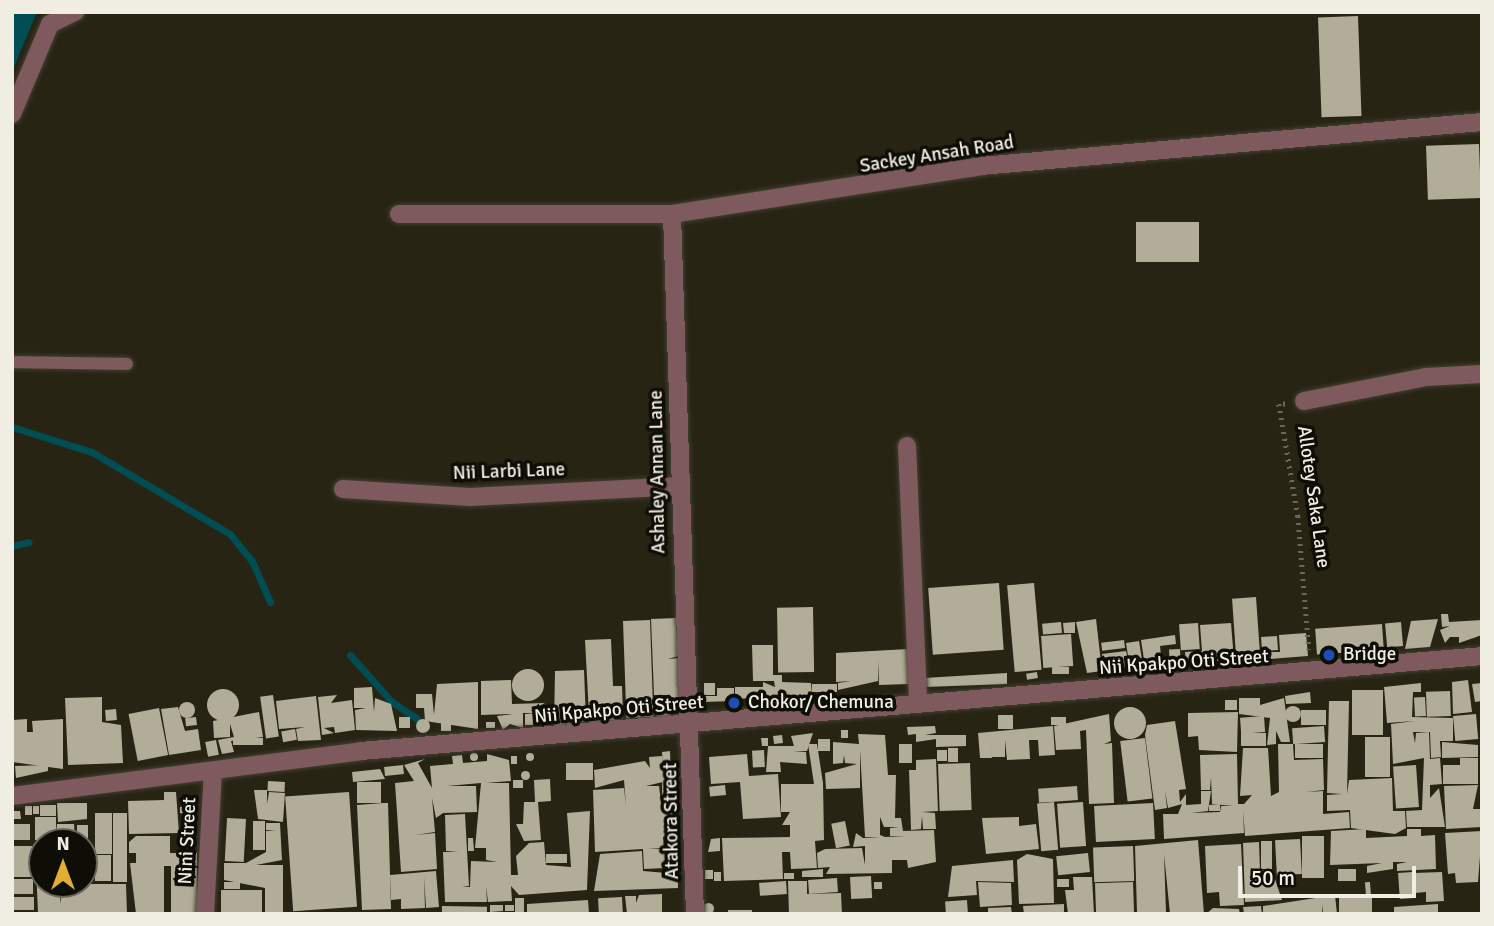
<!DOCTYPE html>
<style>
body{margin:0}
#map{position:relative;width:1494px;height:926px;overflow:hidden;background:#272414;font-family:Signika,sans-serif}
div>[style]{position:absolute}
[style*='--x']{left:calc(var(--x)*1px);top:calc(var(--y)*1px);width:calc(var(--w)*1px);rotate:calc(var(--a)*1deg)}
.water>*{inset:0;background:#004d53}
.stream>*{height:7px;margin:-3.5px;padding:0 3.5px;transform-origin:3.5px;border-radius:3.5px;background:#004d53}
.building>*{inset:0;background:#b1ad99;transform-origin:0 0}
.round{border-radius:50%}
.path>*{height:4.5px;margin-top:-2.25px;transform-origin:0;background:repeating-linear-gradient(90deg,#6b685a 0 2px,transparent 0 7px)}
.roads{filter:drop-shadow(0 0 2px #434031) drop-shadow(0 0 2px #434031)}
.service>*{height:12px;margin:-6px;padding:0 6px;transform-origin:6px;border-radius:6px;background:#7e595e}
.minor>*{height:18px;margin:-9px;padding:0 9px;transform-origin:9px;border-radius:9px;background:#7e595e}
.dots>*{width:19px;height:19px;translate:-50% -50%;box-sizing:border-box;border:4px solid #0e0d06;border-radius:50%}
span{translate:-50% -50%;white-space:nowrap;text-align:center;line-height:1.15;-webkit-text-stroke:7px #0e0d06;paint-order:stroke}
.street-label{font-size:19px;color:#f0eee3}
.poi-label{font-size:19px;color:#f0eee3}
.left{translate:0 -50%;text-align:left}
.frame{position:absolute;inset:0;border:14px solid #f0eee3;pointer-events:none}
.north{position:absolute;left:28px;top:828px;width:70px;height:70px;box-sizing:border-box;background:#0e0d06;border:2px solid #68675e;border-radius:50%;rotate:0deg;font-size:19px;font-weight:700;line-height:28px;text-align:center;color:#f0eee3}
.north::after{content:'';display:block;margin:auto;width:24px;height:32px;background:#e1af34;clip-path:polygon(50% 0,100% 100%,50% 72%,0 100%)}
.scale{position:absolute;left:1238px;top:866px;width:178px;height:32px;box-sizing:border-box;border:4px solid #f0eee3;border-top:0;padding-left:9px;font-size:21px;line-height:24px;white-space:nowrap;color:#f0eee3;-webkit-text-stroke:5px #0e0d06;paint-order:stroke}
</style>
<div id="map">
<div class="water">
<i style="clip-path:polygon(12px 12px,37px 12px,12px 72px)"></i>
</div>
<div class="stream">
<i style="--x:12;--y:427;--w:84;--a:17.4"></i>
<i style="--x:92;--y:452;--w:161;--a:30.7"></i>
<i style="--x:230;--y:534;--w:35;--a:51"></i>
<i style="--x:252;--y:561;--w:45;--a:66.3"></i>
<i style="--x:12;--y:546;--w:17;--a:-13"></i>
<i style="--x:350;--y:655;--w:63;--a:48.2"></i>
<i style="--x:392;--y:702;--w:30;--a:34"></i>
</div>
<div class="building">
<i style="left:1358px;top:16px;width:100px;height:40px;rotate:88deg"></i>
<i style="left:1479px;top:144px;width:54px;height:53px;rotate:88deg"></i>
<i style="left:1136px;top:222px;width:63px;height:40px"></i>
<i style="left:999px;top:583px;width:67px;height:71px;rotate:86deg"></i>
<i style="left:1034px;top:583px;width:87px;height:27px;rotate:85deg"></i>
<i style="left:1256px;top:597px;width:62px;height:24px;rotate:86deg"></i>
<i style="left:813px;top:607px;width:65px;height:36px;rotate:89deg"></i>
<i style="clip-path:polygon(1441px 614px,1448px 614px,1449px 622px,1482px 620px,1482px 635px,1459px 643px,1459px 637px,1450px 637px,1445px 643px,1440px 630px,1450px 626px,1442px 627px)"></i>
<i style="clip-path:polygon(676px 618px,678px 656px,668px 659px,679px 658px,681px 703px,670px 704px,670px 695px,654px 695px,651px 619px)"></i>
<i style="clip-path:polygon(1096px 619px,1102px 671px,1087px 673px,1076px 622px)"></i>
<i style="clip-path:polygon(1438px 619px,1430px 647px,1405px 649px,1411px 621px)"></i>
<i style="left:650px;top:620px;width:97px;height:27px;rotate:88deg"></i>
<i style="left:1061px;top:622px;width:11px;height:19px;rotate:85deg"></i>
<i style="clip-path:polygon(1075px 622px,1075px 633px,1064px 633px,1063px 623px)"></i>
<i style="left:1401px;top:622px;width:24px;height:16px;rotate:85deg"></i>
<i style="left:1198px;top:623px;width:26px;height:19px;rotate:86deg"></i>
<i style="clip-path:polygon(1231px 623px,1234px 660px,1186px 664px,1185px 652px,1202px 651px,1200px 625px)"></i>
<i style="left:1382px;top:624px;width:26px;height:67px;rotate:86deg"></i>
<i style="clip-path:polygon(1306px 633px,1308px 656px,1269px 659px,1269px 652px,1280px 652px,1279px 635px)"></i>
<i style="left:1071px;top:634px;width:32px;height:30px;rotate:86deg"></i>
<i style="clip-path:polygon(1175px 635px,1176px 644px,1160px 646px,1162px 665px,1145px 666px,1141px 640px)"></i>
<i style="left:1277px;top:636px;width:14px;height:16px;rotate:86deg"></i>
<i style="clip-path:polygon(611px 639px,613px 686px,622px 686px,623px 714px,589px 715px,585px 640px)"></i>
<i style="left:1124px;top:640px;width:8px;height:23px;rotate:83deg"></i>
<i style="clip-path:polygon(1139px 641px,1143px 666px,1104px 669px,1102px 654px,1126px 651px,1129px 662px,1126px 643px)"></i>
<i style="clip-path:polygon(752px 645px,773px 645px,773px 675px,782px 675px,782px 682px,811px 683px,812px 695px,735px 699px,735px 687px,763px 687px,763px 682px,775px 687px,774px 681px,753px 681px)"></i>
<i style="clip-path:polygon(908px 649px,909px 684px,879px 685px,878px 661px,878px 681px,838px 690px,838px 683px,851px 681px,836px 682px,836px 653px)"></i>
<i style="left:1180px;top:649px;width:18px;height:11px;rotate:87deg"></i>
<i style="left:1069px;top:667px;width:7px;height:17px;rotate:90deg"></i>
<i class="round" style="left:512px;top:669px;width:32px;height:32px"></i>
<i style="clip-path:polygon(584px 670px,586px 721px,554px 727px,555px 671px)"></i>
<i style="left:1037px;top:672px;width:6px;height:11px;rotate:81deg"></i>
<i style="clip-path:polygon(1007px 673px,1007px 684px,925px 687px,924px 678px)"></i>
<i style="clip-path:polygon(511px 680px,512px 704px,545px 703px,539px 706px,540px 725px,525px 725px,525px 714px,536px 713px,523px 713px,523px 728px,510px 724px,503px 730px,497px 716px,513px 714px,481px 715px,481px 681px)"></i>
<i style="clip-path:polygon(1468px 680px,1472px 712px,1453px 714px,1452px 682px)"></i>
<i style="clip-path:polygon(478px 682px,478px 729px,425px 721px,424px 708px,416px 708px,416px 694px,432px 694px,434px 715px,437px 684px)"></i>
<i style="left:715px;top:683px;width:12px;height:11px;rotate:90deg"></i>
<i style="clip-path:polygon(1421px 683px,1421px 692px,1413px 692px,1412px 717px,1453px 718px,1453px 741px,1440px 741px,1441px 757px,1431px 758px,1430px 732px,1413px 732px,1415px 743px,1416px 733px,1429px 732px,1430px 759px,1440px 758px,1442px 784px,1430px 785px,1430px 798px,1439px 788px,1445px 827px,1407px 827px,1406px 811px,1422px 810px,1424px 758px,1393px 764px,1391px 724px,1415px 721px,1387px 723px,1384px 687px)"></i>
<i style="clip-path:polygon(1482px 683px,1482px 701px,1475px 702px,1472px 684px)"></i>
<i style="left:812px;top:684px;width:25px;height:8px"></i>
<i style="clip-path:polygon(372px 687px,374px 712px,375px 698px,391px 704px,397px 731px,356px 730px,355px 710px,366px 708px,354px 708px,354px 688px)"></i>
<i style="clip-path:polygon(717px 688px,734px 688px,734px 701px,703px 702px,703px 696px,717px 696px)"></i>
<i class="round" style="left:207px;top:689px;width:32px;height:32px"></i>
<i style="left:1352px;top:690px;width:31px;height:45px"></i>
<i style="left:1450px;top:691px;width:25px;height:24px;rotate:88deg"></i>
<i style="clip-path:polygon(1310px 692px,1311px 703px,1286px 704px,1285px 696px)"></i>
<i style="left:273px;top:695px;width:42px;height:13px;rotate:82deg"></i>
<i style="clip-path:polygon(337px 695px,331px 703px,352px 700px,355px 730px,335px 733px,334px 727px,324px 728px,334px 733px,322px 735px,318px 697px)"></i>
<i style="clip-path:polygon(316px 696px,321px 740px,298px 741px,296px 729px,305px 727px,279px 729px,276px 701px)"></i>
<i style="clip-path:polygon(102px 697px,102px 722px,121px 725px,123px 763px,68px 765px,65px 698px)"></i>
<i style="left:1425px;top:697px;width:19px;height:11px;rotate:87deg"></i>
<i style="clip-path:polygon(1239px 698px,1260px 698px,1260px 705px,1284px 698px,1290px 742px,1281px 742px,1276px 731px,1276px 744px,1267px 745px,1270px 718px,1239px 714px)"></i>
<i style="left:1225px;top:700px;width:12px;height:10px"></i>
<i style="clip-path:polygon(656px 701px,663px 701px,671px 716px,657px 719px)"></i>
<i style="clip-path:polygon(1329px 701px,1349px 701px,1347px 794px,1349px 780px,1392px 778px,1393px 811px,1405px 811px,1406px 828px,1395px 834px,1351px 828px,1350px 810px,1327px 811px,1327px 795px,1342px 794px,1327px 793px)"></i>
<i class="round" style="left:179px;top:702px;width:16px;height:16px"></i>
<i class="round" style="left:1285px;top:706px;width:16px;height:16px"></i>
<i style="clip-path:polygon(178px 707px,185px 731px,198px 729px,201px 750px,169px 755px,161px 709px)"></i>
<i class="round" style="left:1114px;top:707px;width:32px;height:32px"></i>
<i style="left:159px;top:708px;width:48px;height:31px;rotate:79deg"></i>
<i style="left:116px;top:709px;width:11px;height:11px;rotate:85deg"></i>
<i style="left:1301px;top:710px;width:25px;height:15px"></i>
<i style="clip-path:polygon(259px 712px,263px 737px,231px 741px,234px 752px,222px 754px,218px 740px,234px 737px,230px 724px,230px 737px,214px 738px,213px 721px)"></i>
<i style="clip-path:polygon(1238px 712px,1237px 752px,1199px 750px,1198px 736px,1188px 737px,1188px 713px)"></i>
<i style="clip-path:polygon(1109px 714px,1111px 741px,1104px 744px,1112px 743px,1114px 803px,1089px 804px,1086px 730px,1080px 731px,1081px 749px,1056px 750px,1054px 726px)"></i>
<i style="left:1476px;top:714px;width:25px;height:23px;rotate:85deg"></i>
<i style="left:1013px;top:715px;width:14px;height:15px;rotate:90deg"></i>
<i style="left:614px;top:716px;width:6px;height:26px;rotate:81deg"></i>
<i style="left:1264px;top:716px;width:16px;height:24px;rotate:86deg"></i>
<i style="left:196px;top:717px;width:8px;height:11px;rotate:83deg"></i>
<i style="left:399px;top:717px;width:11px;height:11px"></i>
<i style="left:1051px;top:717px;width:15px;height:8px"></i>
<i class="round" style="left:416px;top:719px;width:14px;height:14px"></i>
<i style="clip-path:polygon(27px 719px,27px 732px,33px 732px,32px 721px,63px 719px,63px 769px,12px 762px,13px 720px)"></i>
<i style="clip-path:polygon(1175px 721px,1186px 789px,1179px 790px,1180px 802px,1186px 794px,1186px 805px,1201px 804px,1201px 791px,1211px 791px,1208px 811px,1191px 813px,1220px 812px,1221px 806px,1233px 806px,1212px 804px,1211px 777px,1210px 790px,1201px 790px,1200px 755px,1237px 754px,1238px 804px,1244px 804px,1252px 795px,1240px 796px,1243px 748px,1268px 748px,1271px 796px,1279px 792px,1278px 744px,1293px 744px,1294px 760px,1323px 759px,1324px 790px,1306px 792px,1323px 791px,1323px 814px,1349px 812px,1350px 828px,1245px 836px,1243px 810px,1244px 833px,1164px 839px,1163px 814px,1178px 814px,1182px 804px,1168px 808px,1165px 791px,1167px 808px,1155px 810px,1145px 735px,1147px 725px)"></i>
<i style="left:495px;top:722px;width:6px;height:9px;rotate:90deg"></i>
<i style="left:451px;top:723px;width:8px;height:10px;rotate:90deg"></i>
<i style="clip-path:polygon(935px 726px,936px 733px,925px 735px,966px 735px,966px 746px,936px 747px,936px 739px,916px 742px,916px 734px,908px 735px,907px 727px)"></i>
<i style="clip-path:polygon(1053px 726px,1055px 755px,1039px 756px,1038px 740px,1029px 740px,1030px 759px,1007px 760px,1005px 740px,1005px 757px,992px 757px,991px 741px,992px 758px,980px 758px,978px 733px)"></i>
<i style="left:1324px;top:726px;width:16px;height:32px;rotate:86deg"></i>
<i style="left:295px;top:729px;width:11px;height:14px;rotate:80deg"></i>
<i style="left:841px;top:730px;width:7px;height:8px"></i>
<i style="clip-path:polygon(813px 733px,807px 751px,793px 751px,806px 752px,807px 764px,780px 762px,781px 772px,766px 772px,768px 746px,794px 746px,791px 736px)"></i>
<i style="left:1266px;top:733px;width:13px;height:25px;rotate:90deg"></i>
<i style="clip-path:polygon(evenodd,858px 734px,885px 735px,888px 775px,896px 775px,895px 818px,901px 818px,903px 831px,934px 830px,936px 862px,908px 868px,907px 860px,892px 860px,892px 873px,826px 874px,830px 867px,818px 868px,817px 853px,825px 849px,862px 848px,865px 865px,865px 846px,853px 847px,856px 833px,863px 838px,880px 837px,865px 837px,860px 750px,860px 788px,826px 789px,825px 773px,857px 764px,845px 763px,844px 755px,843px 763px,833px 764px,833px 742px,859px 744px,858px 734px,880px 817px,884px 827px,899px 827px,890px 828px,890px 836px,905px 836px,885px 837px,880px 835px,880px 817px)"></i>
<i style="left:782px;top:735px;width:8px;height:9px;rotate:83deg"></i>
<i style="left:1390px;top:737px;width:40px;height:25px;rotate:90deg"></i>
<i style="left:263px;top:738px;width:7px;height:30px;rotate:90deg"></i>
<i style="clip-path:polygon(761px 738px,768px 738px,768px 746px,762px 746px)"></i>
<i style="left:1145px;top:738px;width:61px;height:25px;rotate:83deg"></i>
<i style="left:830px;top:739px;width:12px;height:12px;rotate:90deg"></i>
<i style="left:216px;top:740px;width:15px;height:11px;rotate:79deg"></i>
<i style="clip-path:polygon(1442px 742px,1478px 745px,1478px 757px,1442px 758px)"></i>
<i style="clip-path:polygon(808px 744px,817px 744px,823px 783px,824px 840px,815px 841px,817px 868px,791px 869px,790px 852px,782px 852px,783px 879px,724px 881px,722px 838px,790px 837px,790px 825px,782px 825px,790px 812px,781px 812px,781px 784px,814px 784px)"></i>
<i style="left:899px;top:744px;width:13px;height:19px"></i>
<i style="left:1295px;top:744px;width:28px;height:14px"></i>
<i style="left:948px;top:748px;width:10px;height:14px"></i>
<i style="left:764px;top:750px;width:17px;height:12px;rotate:87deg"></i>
<i style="left:937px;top:750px;width:10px;height:11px"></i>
<i style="clip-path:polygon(670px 751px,671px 780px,646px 786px,659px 786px,662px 811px,663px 796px,675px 795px,678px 836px,663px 837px,664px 848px,648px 849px,665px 849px,666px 868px,644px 869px,643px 849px,595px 852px,593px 790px,624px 788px,626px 806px,624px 780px,595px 788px,594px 770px,645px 761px,650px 768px,649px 757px,662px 756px,663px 768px,662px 752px)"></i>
<i class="round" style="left:526px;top:753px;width:8px;height:8px"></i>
<i class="round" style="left:470px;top:753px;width:8px;height:8px"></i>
<i style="clip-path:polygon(487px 754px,509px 760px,511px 781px,486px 783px,509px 783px,511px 875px,518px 875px,516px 856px,529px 843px,544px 842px,546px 865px,571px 867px,567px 813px,590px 811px,587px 890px,519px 895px,511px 886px,512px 901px,488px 902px,486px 886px,487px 902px,445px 902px,443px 852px,458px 852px,446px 851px,445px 815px,465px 814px,469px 886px,462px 887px,470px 887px,471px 861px,497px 862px,486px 860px,486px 848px,475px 848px,481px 783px,447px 786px,476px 786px,477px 812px,443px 813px,436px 818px,432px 798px,435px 832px,415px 835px,435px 833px,437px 869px,401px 872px,395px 783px,414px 781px,404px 765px,425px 759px,418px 763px,432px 788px,430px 766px,453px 764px,452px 756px,462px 755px,463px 763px,487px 761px)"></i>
<i style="clip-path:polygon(747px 754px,749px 776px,778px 774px,781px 817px,743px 819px,740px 782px,711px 784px,709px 757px)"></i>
<i style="left:511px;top:756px;width:6px;height:8px"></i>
<i style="clip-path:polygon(1460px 758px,1478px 758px,1478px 784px,1443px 784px,1443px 765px,1460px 765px)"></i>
<i style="clip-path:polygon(936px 759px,938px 811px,922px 812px,935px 813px,936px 829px,923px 829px,922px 816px,921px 829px,911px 830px,909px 770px,916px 770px,916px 760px)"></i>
<i style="left:593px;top:763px;width:17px;height:27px;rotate:90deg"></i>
<i style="left:970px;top:763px;width:47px;height:32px;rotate:88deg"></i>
<i style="clip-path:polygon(48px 765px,48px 771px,16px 778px,15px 766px)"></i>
<i style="left:403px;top:765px;width:9px;height:19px;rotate:84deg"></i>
<i style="left:1416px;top:765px;width:42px;height:23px;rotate:86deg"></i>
<i style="clip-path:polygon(380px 769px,385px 779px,353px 782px,352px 772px)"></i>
<i class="round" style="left:520.5px;top:770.5px;width:9px;height:9px"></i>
<i style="clip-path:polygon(550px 779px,551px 801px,538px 802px,541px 840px,524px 841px,516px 824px,523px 824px,524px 802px,535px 802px,534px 780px)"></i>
<i style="left:513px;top:780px;width:10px;height:8px"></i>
<i style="left:268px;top:781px;width:17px;height:10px;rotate:3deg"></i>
<i style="clip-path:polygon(674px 781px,674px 794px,662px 795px,662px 782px)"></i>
<i style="left:357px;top:782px;width:24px;height:21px"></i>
<i style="left:725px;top:785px;width:10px;height:16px;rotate:84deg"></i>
<i style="clip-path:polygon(1478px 785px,1473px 809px,1482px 809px,1482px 827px,1446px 829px,1444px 786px)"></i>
<i style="left:1077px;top:786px;width:14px;height:39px;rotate:86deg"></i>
<i style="clip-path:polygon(254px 790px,267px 790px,267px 804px,269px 792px,285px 793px,283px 822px,258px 819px)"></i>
<i style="clip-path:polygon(164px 792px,176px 792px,179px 833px,129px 834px,128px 801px,164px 800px)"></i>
<i style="left:349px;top:792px;width:115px;height:64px;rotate:86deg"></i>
<i style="left:1054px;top:802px;width:48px;height:17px;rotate:85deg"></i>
<i style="left:1083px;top:802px;width:44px;height:26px;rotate:86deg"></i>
<i style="clip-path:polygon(57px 803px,87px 803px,87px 819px,58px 822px)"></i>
<i style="clip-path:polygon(383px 803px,388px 803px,391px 909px,362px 910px,357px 805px)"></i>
<i style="left:1153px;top:803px;width:36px;height:59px;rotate:87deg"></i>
<i style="clip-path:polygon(1220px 804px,1220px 811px,1209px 811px,1209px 805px)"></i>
<i style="left:40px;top:805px;width:16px;height:11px"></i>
<i style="left:25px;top:806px;width:7px;height:9px"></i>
<i style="left:33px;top:806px;width:6px;height:8px"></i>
<i style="clip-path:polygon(180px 807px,191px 807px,191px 814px,180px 813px)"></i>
<i style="clip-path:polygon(14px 811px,20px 811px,21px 819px,14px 819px)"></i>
<i style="left:95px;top:813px;width:17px;height:41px"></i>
<i style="left:113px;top:813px;width:14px;height:69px"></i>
<i style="clip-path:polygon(35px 817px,56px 817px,56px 833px,57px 824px,74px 824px,75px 840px,35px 840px)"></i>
<i style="clip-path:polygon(1019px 817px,1019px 826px,1036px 824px,1039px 849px,986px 854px,982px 818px)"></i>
<i style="left:227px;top:818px;width:19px;height:43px;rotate:3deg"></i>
<i style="left:253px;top:821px;width:12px;height:29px"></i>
<i style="left:845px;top:821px;width:25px;height:14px;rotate:79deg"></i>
<i style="clip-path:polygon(266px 823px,280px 823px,282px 860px,256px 865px,283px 865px,283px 913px,265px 913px,265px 888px,224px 880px,224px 863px,246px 863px,266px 852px,266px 831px,276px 831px,266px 830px)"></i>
<i style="left:30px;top:824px;width:16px;height:18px;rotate:90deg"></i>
<i style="left:77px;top:825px;width:11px;height:17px"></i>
<i style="clip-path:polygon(1366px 829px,1366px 838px,1407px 836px,1407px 829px,1421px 829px,1421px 836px,1435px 835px,1436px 869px,1397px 871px,1397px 864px,1407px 862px,1393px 862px,1393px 869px,1367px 873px,1367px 866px,1382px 863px,1330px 865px,1331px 831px)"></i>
<i style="clip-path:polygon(1482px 831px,1478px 882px,1456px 883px,1455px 873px,1448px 874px,1445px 833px)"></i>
<i style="clip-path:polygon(136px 836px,170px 836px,170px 853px,197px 853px,197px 914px,171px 914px,171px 866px,164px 866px,164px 914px,136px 914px,130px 863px,136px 863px,136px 853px,129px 853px,129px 842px)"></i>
<i style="left:1302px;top:836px;width:22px;height:42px"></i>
<i style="clip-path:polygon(676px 837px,678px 873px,670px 873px,666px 838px)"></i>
<i style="clip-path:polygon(468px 838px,473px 838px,474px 851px,468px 851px)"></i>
<i style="clip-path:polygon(720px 838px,720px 851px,708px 852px,711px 839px)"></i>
<i style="left:1300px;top:839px;width:35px;height:25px;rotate:87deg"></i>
<i style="clip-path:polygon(1198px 840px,1204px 914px,1170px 914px,1164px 854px,1166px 912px,1137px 913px,1135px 846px)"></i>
<i style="left:1261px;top:841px;width:11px;height:28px"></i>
<i style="clip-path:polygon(35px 842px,42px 842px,42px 884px,60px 884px,60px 904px,63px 884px,126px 884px,127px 914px,38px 914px)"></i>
<i style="clip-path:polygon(1259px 842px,1260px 870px,1272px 870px,1282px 900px,1245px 902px,1243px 843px)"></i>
<i style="clip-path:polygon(1241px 844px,1244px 905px,1220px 906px,1219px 892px,1207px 893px,1205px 846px)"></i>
<i style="left:12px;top:846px;width:20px;height:31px"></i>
<i style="left:1133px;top:846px;width:35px;height:40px;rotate:88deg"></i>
<i style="clip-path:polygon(642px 851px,643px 871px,678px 874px,678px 888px,594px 891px,600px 854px)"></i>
<i style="left:1088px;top:853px;width:19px;height:32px;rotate:84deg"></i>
<i style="left:546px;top:854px;width:21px;height:9px"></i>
<i style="clip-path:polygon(1027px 854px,1053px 859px,1054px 903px,1019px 904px,1017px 860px)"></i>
<i style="left:95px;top:855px;width:16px;height:26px"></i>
<i style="clip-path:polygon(1013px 860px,1014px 882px,976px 881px,977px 895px,948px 897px,952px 866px)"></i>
<i style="clip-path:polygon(823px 869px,823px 877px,802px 877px,802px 871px)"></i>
<i style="left:1356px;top:869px;width:12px;height:18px;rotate:90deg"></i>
<i style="left:705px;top:870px;width:8px;height:9px"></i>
<i style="clip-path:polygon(436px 871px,439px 907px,426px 908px,424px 876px,425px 908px,401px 909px,401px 899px,391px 900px,390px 875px)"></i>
<i style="left:714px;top:872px;width:7px;height:9px"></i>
<i style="left:1412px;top:872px;width:26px;height:14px;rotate:86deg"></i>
<i style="clip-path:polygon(1442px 872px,1444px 901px,1426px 902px,1426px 892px,1415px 893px,1414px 873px)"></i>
<i style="left:784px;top:873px;width:10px;height:6px"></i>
<i style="left:871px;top:876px;width:22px;height:21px;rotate:87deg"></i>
<i style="clip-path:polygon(1073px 877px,1092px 877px,1094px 914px,1068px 914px,1065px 890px,1074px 890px)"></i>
<i style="left:837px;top:878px;width:14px;height:29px;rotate:86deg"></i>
<i style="left:33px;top:879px;width:15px;height:19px;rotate:90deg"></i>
<i style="left:1057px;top:879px;width:12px;height:8px"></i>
<i style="left:786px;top:881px;width:13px;height:27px;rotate:86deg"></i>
<i style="clip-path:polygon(788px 881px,807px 881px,807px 894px,841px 893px,842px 914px,789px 914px)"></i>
<i style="left:224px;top:882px;width:16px;height:7px"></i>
<i style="left:874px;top:882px;width:8px;height:7px"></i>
<i style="clip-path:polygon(978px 882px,1011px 883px,1012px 905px,980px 907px)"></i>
<i style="left:1133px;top:882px;width:31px;height:38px;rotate:88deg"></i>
<i style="left:1370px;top:882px;width:15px;height:5px;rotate:86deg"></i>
<i style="left:221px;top:890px;width:41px;height:23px"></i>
<i style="clip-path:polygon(662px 894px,662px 913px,627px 914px,625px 896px,636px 896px,636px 903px,639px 895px)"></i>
<i style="clip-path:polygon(1335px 895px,1337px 914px,1323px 914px,1322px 904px,1322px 914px,1263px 914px,1263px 906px)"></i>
<i style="left:13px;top:897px;width:21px;height:13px"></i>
<i style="left:622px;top:897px;width:17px;height:24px;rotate:87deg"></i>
<i style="left:515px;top:898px;width:9px;height:14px"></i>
<i style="left:1339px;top:898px;width:33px;height:16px"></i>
<i style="clip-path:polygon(588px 900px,589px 914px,527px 914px,527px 904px)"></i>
<i style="left:967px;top:900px;width:14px;height:22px;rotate:86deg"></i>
<i class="round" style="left:702.5px;top:902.5px;width:11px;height:11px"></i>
<i style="clip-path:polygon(1064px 904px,1064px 914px,1024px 914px,1023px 906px)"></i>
<i style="clip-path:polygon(1438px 904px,1438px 914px,1394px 914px,1394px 907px)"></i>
<i style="clip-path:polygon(490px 905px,503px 905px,503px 911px,490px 912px)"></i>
<i style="left:505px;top:905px;width:9px;height:6px"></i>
<i style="left:442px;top:906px;width:45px;height:8px;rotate:1deg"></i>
<i style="clip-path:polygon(1261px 906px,1262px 914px,1244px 914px,1243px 907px)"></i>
<i style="clip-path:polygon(1011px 907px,1012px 914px,988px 914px,988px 908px)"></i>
<i style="clip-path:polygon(1213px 908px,1239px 909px,1240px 914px,1206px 914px)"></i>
<i style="left:728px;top:910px;width:24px;height:4px"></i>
</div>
<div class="path">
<i style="--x:1285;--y:404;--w:6;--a:180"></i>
<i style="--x:1279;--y:404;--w:114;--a:80.4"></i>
<i style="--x:1298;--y:516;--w:134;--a:85.3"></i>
</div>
<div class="roads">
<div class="service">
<i style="--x:12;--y:362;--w:115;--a:1"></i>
</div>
<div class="minor">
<i style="--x:12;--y:114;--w:98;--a:-67.1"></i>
<i style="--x:50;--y:24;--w:28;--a:-26"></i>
<i style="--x:399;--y:214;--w:273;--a:0"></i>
<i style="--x:672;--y:214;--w:313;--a:-8.8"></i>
<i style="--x:981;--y:166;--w:503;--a:-5.02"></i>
<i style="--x:672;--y:214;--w:700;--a:88.12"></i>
<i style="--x:1304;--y:401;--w:124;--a:-11.1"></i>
<i style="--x:1426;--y:377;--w:56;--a:-3.1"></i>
<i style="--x:907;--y:446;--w:257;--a:87.5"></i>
<i style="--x:343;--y:489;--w:127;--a:3.6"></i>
<i style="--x:470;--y:497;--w:207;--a:-3"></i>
<i style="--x:12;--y:796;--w:352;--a:-7.3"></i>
<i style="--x:361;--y:751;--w:1125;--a:-4.84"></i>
<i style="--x:205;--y:914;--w:143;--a:-86.8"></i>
</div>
</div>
<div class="dots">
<i style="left:1329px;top:655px;background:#1a4fb4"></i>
<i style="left:734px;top:703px;background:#1a4fb4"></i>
</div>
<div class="street-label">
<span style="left:937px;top:155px;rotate:-9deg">Sackey Ansah Road</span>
<span style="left:509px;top:472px;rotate:-2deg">Nii Larbi Lane</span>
<span style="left:658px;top:472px;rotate:-91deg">Ashaley Annan Lane</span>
<span style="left:1313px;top:497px;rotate:82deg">Allotey Saka Lane</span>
<span style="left:1184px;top:663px;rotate:-4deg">Nii Kpakpo Oti Street</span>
<span style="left:619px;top:710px;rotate:-5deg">Nii Kpakpo Oti Street</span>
<span style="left:672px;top:821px;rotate:-91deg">Atakora Street</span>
<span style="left:188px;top:841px;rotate:-87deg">Nini Street</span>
</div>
<div class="poi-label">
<span class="left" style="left:1343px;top:655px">Bridge</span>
<span class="left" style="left:748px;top:703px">Chokor/ Chemuna</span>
</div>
<div class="frame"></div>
<div class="north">N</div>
<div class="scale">50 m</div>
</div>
